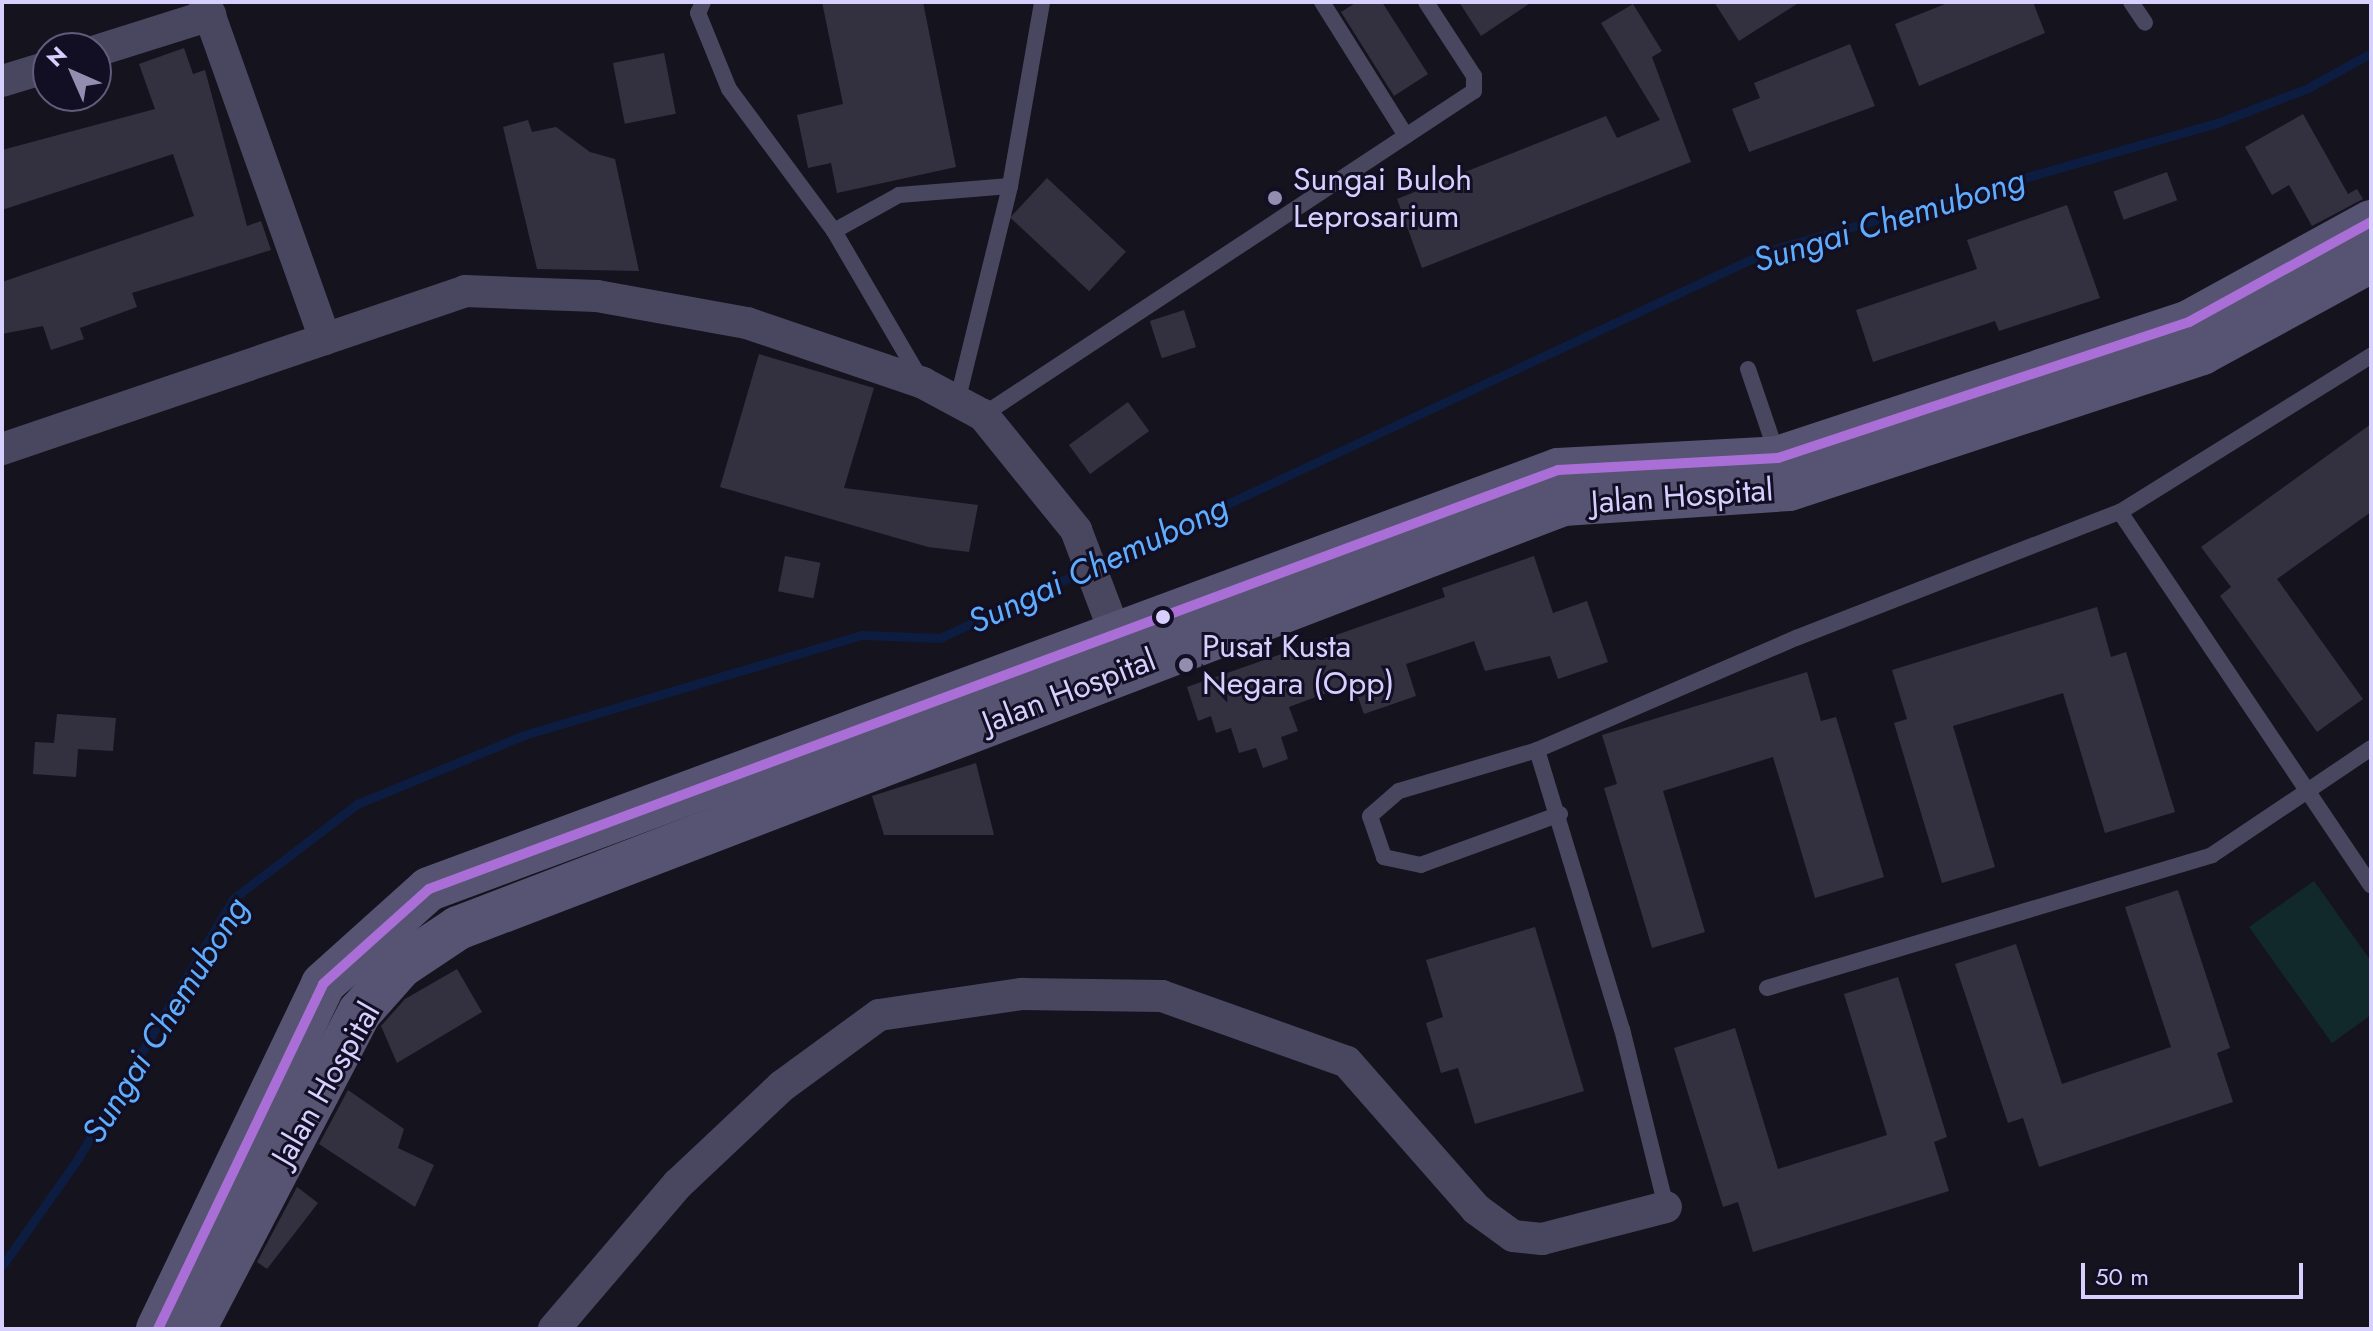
<!DOCTYPE html>
<style>
body{margin:0}
#map{position:relative;width:2373px;height:1331px;overflow:hidden;background:#15131e;font-family:Jost,sans-serif}
div>[style]{position:absolute}
[style*='--x']{left:calc(var(--x)*1px);top:calc(var(--y)*1px);width:calc(var(--w)*1px);rotate:calc(var(--a)*1deg)}
.green>*{inset:0;background:#12292b}
.stream>*{height:9px;margin:-4.5px;padding:0 4.5px;transform-origin:4.5px;border-radius:4.5px;background:#0c1d41}
.building>*{inset:0;background:#333140;transform-origin:0 0}
.service>*{height:16px;margin:-8px;padding:0 8px;transform-origin:8px;border-radius:8px;background:#49475f}
.minor>*{height:32px;margin:-16px;padding:0 16px;transform-origin:16px;border-radius:16px;background:#49475f}
.secondary>*{height:44px;margin:-22px;padding:0 22px;transform-origin:22px;border-radius:22px;background:#565472}
.bus-1>*{height:10px;margin:-5px;padding:0 5px;transform-origin:5px;border-radius:5px;background:#aa6ed7}
.dots>*{width:22px;height:22px;translate:-50% -50%;box-sizing:border-box;border:4px solid #120e23;border-radius:50%}
span{translate:-50% -50%;white-space:nowrap;text-align:center;line-height:1.15;-webkit-text-stroke:6px #120e23;paint-order:stroke}
.poi-label{font-size:32px;color:#d7d0ff}
.left{translate:0 -50%;text-align:left}
.street-label{font-size:32px;color:#d7d0ff}
.water-label{font-size:34px;color:#5eadff;font-style:italic}
.frame{position:absolute;inset:0;border:4px solid #d7d0ff;pointer-events:none}
.north{position:absolute;left:32px;top:32px;width:80px;height:80px;box-sizing:border-box;background:#120e23;border:2px solid #615c7b;border-radius:50%;rotate:315deg;font-size:22px;font-weight:700;line-height:32px;text-align:center;color:#d7d0ff}
.north::after{content:'';display:block;margin:auto;width:28px;height:36px;background:#938eb0;clip-path:polygon(50% 0,100% 100%,50% 72%,0 100%)}
.scale{position:absolute;left:2081px;top:1263px;width:222px;height:36px;box-sizing:border-box;border:4px solid #d7d0ff;border-top:0;padding-left:10px;font-size:24px;line-height:28px;white-space:nowrap;color:#d7d0ff;-webkit-text-stroke:6px #120e23;paint-order:stroke}
</style>
<div id="map">
<div class="green">
<i style="clip-path:polygon(2314px 881px,2371px 961px,2371px 1015px,2332px 1043px,2249px 927px)"></i>
</div>
<div class="stream">
<i style="--x:2;--y:1266;--w:130;--a:-54.7"></i>
<i style="--x:77;--y:1160;--w:305;--a:-59.1"></i>
<i style="--x:234;--y:898;--w:155;--a:-37.4"></i>
<i style="--x:357;--y:804;--w:181;--a:-22.4"></i>
<i style="--x:524;--y:735;--w:352;--a:-16.5"></i>
<i style="--x:862;--y:635;--w:78;--a:2.2"></i>
<i style="--x:940;--y:638;--w:917;--a:-25.03"></i>
<i style="--x:1771;--y:250;--w:464;--a:-15.9"></i>
<i style="--x:2217;--y:123;--w:97;--a:-21"></i>
<i style="--x:2308;--y:88;--w:72;--a:-29.1"></i>
</div>
<div class="building">
<i style="clip-path:polygon(822px 2px,923px 2px,956px 167px,837px 193px,831px 163px,808px 168px,797px 115px,843px 104px)"></i>
<i style="clip-path:polygon(1357px 2px,1382px 2px,1428px 74px,1394px 96px,1341px 12px)"></i>
<i style="clip-path:polygon(1459px 2px,1532px 2px,1481px 36px)"></i>
<i style="clip-path:polygon(1714px 2px,1800px 2px,1739px 41px)"></i>
<i style="clip-path:polygon(1950px 2px,2033px 2px,2045px 33px,1919px 86px,1895px 24px)"></i>
<i style="clip-path:polygon(1633px 4px,1662px 51px,1652px 57px,1691px 162px,1422px 268px,1397px 199px,1606px 116px,1617px 138px,1660px 120px,1601px 23px)"></i>
<i style="clip-path:polygon(1850px 44px,1875px 106px,1749px 152px,1732px 109px,1760px 98px,1754px 83px)"></i>
<i style="clip-path:polygon(184px 48px,193px 74px,205px 70px,247px 226px,261px 221px,271px 250px,132px 293px,137px 307px,80px 328px,84px 339px,51px 350px,43px 326px,2px 334px,2px 282px,194px 216px,173px 154px,2px 210px,2px 150px,155px 109px,139px 64px)"></i>
<i style="left:664px;top:53px;width:62px;height:52px;rotate:79deg"></i>
<i style="clip-path:polygon(2303px 114px,2348px 194px,2357px 189px,2363px 199px,2312px 226px,2289px 185px,2272px 195px,2245px 147px)"></i>
<i style="clip-path:polygon(528px 120px,532px 132px,556px 127px,590px 152px,615px 159px,639px 271px,537px 269px,503px 127px)"></i>
<i style="left:2167px;top:172px;width:30px;height:57px;rotate:70deg"></i>
<i style="left:1047px;top:178px;width:108px;height:54px;rotate:43deg"></i>
<i style="clip-path:polygon(2067px 205px,2100px 298px,1999px 331px,1995px 321px,1873px 362px,1856px 310px,1977px 269px,1967px 240px)"></i>
<i style="left:1184px;top:310px;width:39px;height:36px;rotate:72deg"></i>
<i style="clip-path:polygon(759px 354px,874px 388px,844px 488px,978px 505px,969px 552px,928px 547px,720px 487px)"></i>
<i style="left:1128px;top:402px;width:36px;height:73px;rotate:54deg"></i>
<i style="clip-path:polygon(2371px 424px,2371px 512px,2277px 579px,2363px 699px,2317px 732px,2220px 596px,2231px 587px,2201px 547px)"></i>
<i style="left:785px;top:556px;width:36px;height:36px;rotate:11deg"></i>
<i style="clip-path:polygon(1534px 556px,1553px 613px,1587px 601px,1608px 662px,1558px 679px,1550px 656px,1485px 671px,1474px 641px,1406px 664px,1416px 696px,1364px 714px,1353px 683px,1289px 707px,1298px 731px,1281px 737px,1288px 759px,1263px 768px,1256px 748px,1239px 753px,1231px 728px,1216px 733px,1211px 716px,1198px 721px,1187px 687px,1445px 597px,1442px 588px)"></i>
<i style="clip-path:polygon(2097px 607px,2111px 657px,2126px 652px,2175px 812px,2105px 833px,2063px 693px,1953px 726px,1995px 867px,1942px 883px,1894px 723px,1907px 719px,1892px 670px)"></i>
<i style="clip-path:polygon(1807px 672px,1821px 721px,1836px 717px,1884px 877px,1815px 898px,1773px 757px,1663px 791px,1705px 932px,1652px 948px,1604px 788px,1617px 784px,1602px 735px)"></i>
<i style="clip-path:polygon(57px 714px,116px 718px,113px 751px,78px 749px,76px 777px,33px 774px,35px 742px,54px 743px)"></i>
<i style="clip-path:polygon(976px 763px,994px 835px,884px 835px,872px 796px)"></i>
<i style="clip-path:polygon(2178px 890px,2230px 1048px,2217px 1053px,2233px 1102px,2039px 1167px,2023px 1118px,2008px 1123px,1955px 964px,2016px 944px,2062px 1084px,2171px 1047px,2125px 907px)"></i>
<i style="clip-path:polygon(1535px 927px,1584px 1091px,1475px 1124px,1458px 1068px,1441px 1073px,1426px 1023px,1443px 1017px,1426px 960px)"></i>
<i style="clip-path:polygon(457px 969px,482px 1012px,397px 1063px,381px 1026px,405px 999px)"></i>
<i style="clip-path:polygon(1898px 977px,1947px 1137px,1934px 1142px,1949px 1191px,1753px 1252px,1738px 1202px,1723px 1207px,1674px 1048px,1735px 1028px,1778px 1169px,1887px 1135px,1844px 994px)"></i>
<i style="clip-path:polygon(348px 1090px,404px 1129px,398px 1148px,434px 1165px,415px 1207px,319px 1144px)"></i>
<i style="clip-path:polygon(297px 1187px,318px 1203px,267px 1269px,257px 1262px)"></i>
</div>
<div class="service">
<i style="--x:703;--y:2;--w:12;--a:114"></i>
<i style="--x:698;--y:13;--w:82;--a:67.8"></i>
<i style="--x:729;--y:89;--w:177;--a:53.5"></i>
<i style="--x:834;--y:231;--w:170;--a:59.7"></i>
<i style="--x:1322;--y:2;--w:158;--a:57.9"></i>
<i style="--x:2131;--y:2;--w:25;--a:56"></i>
<i style="--x:834;--y:231;--w:74;--a:-29"></i>
<i style="--x:899;--y:195;--w:111;--a:-4.6"></i>
<i style="--x:1748;--y:369;--w:90;--a:71.2"></i>
<i style="--x:958;--y:398;--w:218;--a:-76.2"></i>
<i style="--x:1010;--y:186;--w:187;--a:-80.1"></i>
<i style="--x:983;--y:415;--w:588;--a:-33.42"></i>
<i style="--x:1474;--y:91;--w:15;--a:-90"></i>
<i style="--x:1474;--y:76;--w:88;--a:-123"></i>
<i style="--x:2120;--y:512;--w:450;--a:56.1"></i>
<i style="--x:1537;--y:750;--w:292;--a:73.1"></i>
<i style="--x:1622;--y:1029;--w:183;--a:76.1"></i>
<i style="--x:1560;--y:814;--w:148;--a:159.9"></i>
<i style="--x:1421;--y:865;--w:38;--a:-168"></i>
<i style="--x:1384;--y:857;--w:43;--a:-108.9"></i>
<i style="--x:1370;--y:816;--w:38;--a:-41"></i>
<i style="--x:1399;--y:791;--w:144;--a:-16.5"></i>
<i style="--x:1537;--y:750;--w:282;--a:-23.4"></i>
<i style="--x:1796;--y:638;--w:348;--a:-21.3"></i>
<i style="--x:2120;--y:512;--w:296;--a:-31.9"></i>
<i style="--x:1767;--y:988;--w:464;--a:-16.6"></i>
<i style="--x:2212;--y:855;--w:192;--a:-33.9"></i>
</div>
<div class="minor">
<i style="--x:205;--y:2;--w:358;--a:70.4"></i>
<i style="--x:96;--y:51;--w:120;--a:-17.5"></i>
<i style="--x:2;--y:81;--w:48;--a:-16.9"></i>
<i style="--x:2;--y:449;--w:489;--a:-18.8"></i>
<i style="--x:465;--y:291;--w:132;--a:2.2"></i>
<i style="--x:597;--y:296;--w:152;--a:10.2"></i>
<i style="--x:747;--y:323;--w:186;--a:18.8"></i>
<i style="--x:923;--y:383;--w:68;--a:28.1"></i>
<i style="--x:983;--y:415;--w:148;--a:51"></i>
<i style="--x:1076;--y:530;--w:133;--a:69.2"></i>
<i style="--x:554;--y:1329;--w:191;--a:-49.5"></i>
<i style="--x:678;--y:1184;--w:143;--a:-43.3"></i>
<i style="--x:782;--y:1086;--w:120;--a:-36.2"></i>
<i style="--x:879;--y:1015;--w:145;--a:-8.4"></i>
<i style="--x:1022;--y:994;--w:140;--a:0.8"></i>
<i style="--x:1162;--y:996;--w:196;--a:19.6"></i>
<i style="--x:1347;--y:1062;--w:196;--a:48.7"></i>
<i style="--x:1476;--y:1209;--w:46;--a:36.1"></i>
<i style="--x:1513;--y:1236;--w:29;--a:6"></i>
<i style="--x:1542;--y:1239;--w:128;--a:-14.5"></i>
</div>
<div class="secondary">
<i style="--x:158;--y:1329;--w:382;--a:-64.4"></i>
<i style="--x:323;--y:984;--w:142;--a:-41.9"></i>
<i style="--x:429;--y:889;--w:1204;--a:-20.36"></i>
<i style="--x:1558;--y:470;--w:220;--a:-3.1"></i>
<i style="--x:1778;--y:458;--w:433;--a:-18.3"></i>
<i style="--x:2189;--y:322;--w:208;--a:-28.8"></i>
<i style="--x:194;--y:1329;--w:358;--a:-62.4"></i>
<i style="--x:360;--y:1012;--w:62;--a:-48.3"></i>
<i style="--x:401;--y:966;--w:69;--a:-33.7"></i>
<i style="--x:458;--y:928;--w:1184;--a:-20.99"></i>
<i style="--x:1563;--y:504;--w:226;--a:-3.8"></i>
<i style="--x:1789;--y:489;--w:435;--a:-18.2"></i>
<i style="--x:2202;--y:353;--w:192;--a:-28.6"></i>
</div>
<div class="bus-1">
<i style="--x:158;--y:1329;--w:382;--a:-64.4"></i>
<i style="--x:323;--y:984;--w:142;--a:-41.9"></i>
<i style="--x:429;--y:889;--w:1204;--a:-20.36"></i>
<i style="--x:1558;--y:470;--w:220;--a:-3.1"></i>
<i style="--x:1778;--y:458;--w:433;--a:-18.3"></i>
<i style="--x:2189;--y:322;--w:208;--a:-28.8"></i>
</div>
<div class="dots">
<i style="left:1275px;top:198px;background:#938eb0"></i>
<i style="left:1163px;top:617px;background:#d7d0ff"></i>
<i style="left:1186px;top:665px;background:#938eb0"></i>
</div>
<div class="poi-label">
<span class="left" style="left:1293px;top:198px">Sungai Buloh<br>Leprosarium</span>
<span class="left" style="left:1202px;top:665px">Pusat Kusta<br>Negara (Opp)</span>
</div>
<div class="street-label">
<span style="left:1682px;top:496px;rotate:-4deg">Jalan Hospital</span>
<span style="left:1069px;top:691px;rotate:-21deg">Jalan Hospital</span>
<span style="left:326px;top:1084px;rotate:-60deg">Jalan Hospital</span>
</div>
<div class="water-label">
<span style="left:1889px;top:220px;rotate:-17deg">Sungai Chemubong</span>
<span style="left:1098px;top:564px;rotate:-25deg">Sungai Chemubong</span>
<span style="left:165px;top:1020px;rotate:-58deg">Sungai Chemubong</span>
</div>
<div class="frame"></div>
<div class="north">N</div>
<div class="scale">50 m</div>
</div>
